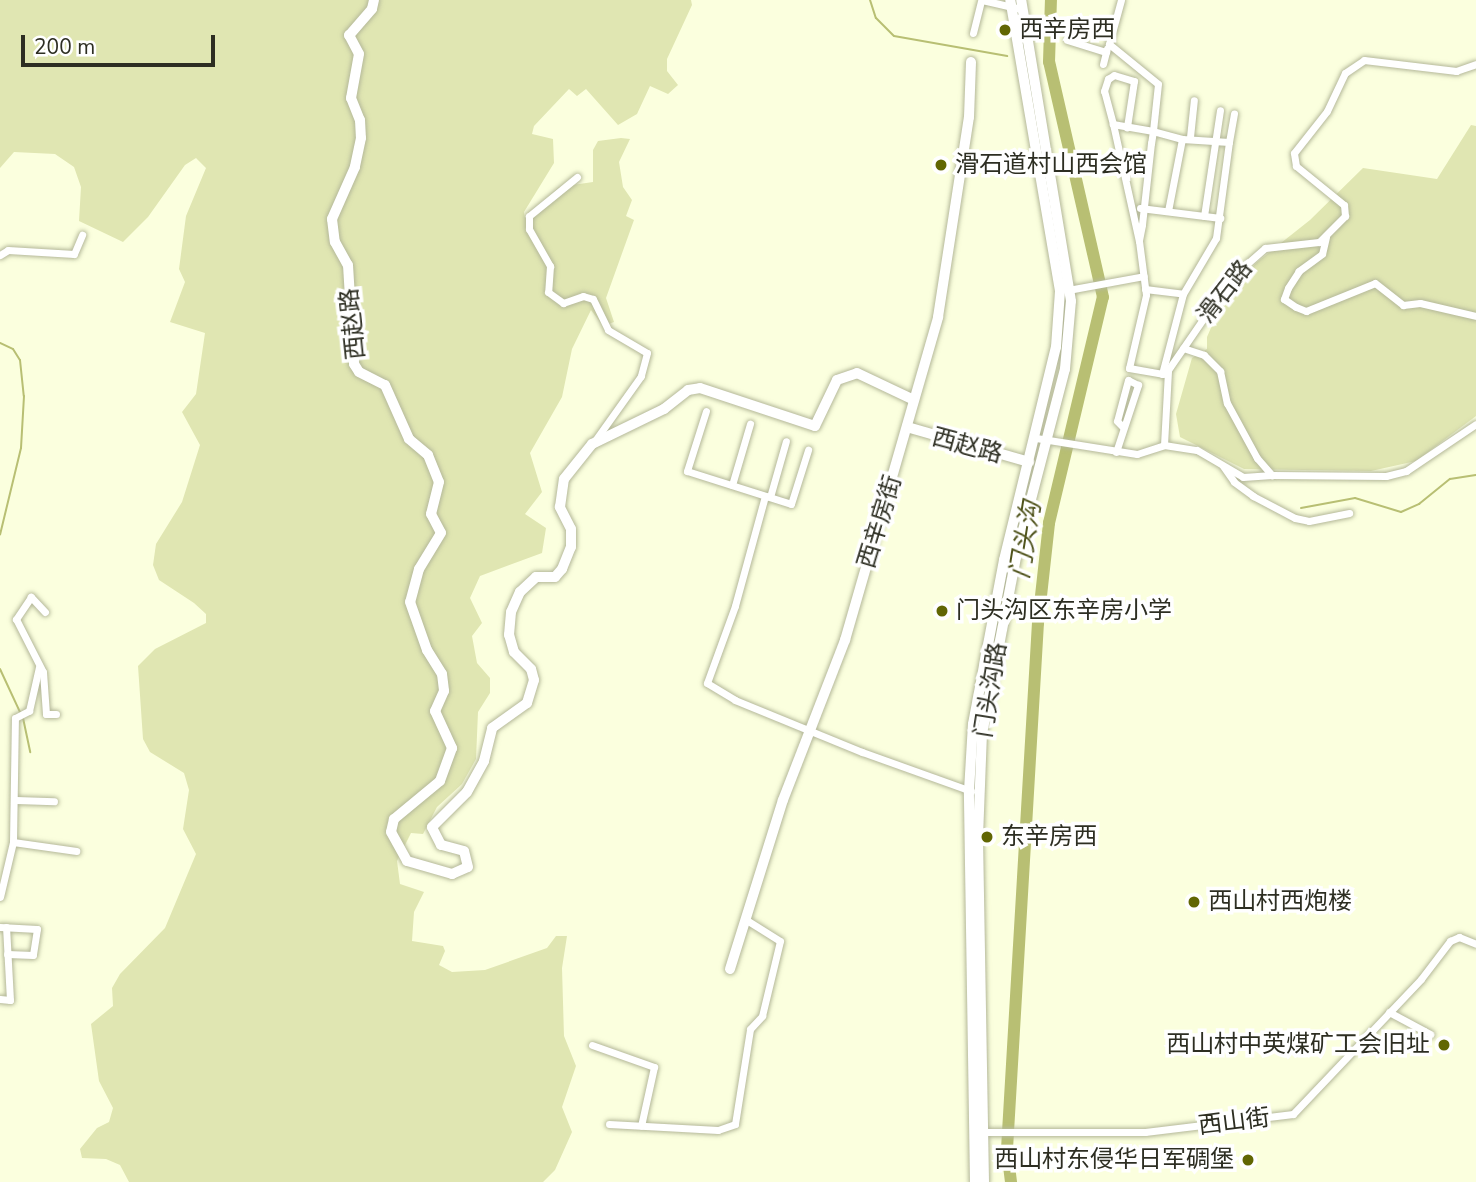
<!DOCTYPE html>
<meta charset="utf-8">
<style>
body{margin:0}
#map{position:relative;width:1476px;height:1182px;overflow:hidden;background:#fbffde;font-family:"Nunito Sans","Noto Sans SC",sans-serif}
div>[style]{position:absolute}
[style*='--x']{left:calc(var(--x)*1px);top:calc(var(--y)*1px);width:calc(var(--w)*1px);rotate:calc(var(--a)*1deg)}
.green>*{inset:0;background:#e0e6b2}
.stream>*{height:2px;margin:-1px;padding:0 1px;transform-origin:1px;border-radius:1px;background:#b8bf73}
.river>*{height:12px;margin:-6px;padding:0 6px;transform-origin:6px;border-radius:6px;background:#b8bf73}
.roads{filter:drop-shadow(0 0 2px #b4b899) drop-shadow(0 0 2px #b4b899)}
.street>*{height:7px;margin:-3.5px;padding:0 3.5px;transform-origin:3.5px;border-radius:3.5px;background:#fff}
.secondary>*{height:10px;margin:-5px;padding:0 5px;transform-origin:5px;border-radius:5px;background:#fff}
.dots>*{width:19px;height:19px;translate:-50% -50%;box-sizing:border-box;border:4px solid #fff;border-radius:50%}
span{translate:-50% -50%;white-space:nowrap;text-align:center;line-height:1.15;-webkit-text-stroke:7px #fff;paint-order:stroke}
.poi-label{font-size:24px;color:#2d2e22}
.left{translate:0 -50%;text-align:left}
.right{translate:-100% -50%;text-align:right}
.street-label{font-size:24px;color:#2d2e22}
.water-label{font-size:26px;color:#4f531b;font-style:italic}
.scale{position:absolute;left:21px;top:35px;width:194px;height:32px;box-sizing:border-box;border:4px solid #2d2e22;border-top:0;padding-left:9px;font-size:21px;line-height:24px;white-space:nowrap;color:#2d2e22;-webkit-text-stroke:5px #fff;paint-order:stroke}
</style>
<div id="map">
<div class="green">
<i style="clip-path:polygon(0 0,691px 0,692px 5px,667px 59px,667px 71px,678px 85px,668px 94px,650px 86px,637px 114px,618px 125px,586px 89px,577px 96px,569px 89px,534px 126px,532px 134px,553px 139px,554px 163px,524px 212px,525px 218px,559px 187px,593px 182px,593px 150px,598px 141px,621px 138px,630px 139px,619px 162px,623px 187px,632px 200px,626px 216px,634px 220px,606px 298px,614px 322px,603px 326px,591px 310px,572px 349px,562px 397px,530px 453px,542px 492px,525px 514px,546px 528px,542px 553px,480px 576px,470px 598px,482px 623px,472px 636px,477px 663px,490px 678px,490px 693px,478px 712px,476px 759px,462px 784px,437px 807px,423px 834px,411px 833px,397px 861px,400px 884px,424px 892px,414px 912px,412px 941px,443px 946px,445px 951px,439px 965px,452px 972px,485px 970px,547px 948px,556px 936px,567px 936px,562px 968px,564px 1036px,576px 1066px,562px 1107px,572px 1132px,555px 1170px,543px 1182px,129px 1182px,120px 1165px,106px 1159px,82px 1158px,80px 1149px,97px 1128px,109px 1122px,113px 1108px,99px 1081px,91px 1024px,113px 1006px,112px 988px,120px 974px,165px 928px,196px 854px,183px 829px,189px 790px,184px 773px,150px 752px,143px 739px,138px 666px,155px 649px,206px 623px,206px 614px,194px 603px,159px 580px,153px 565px,156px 544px,182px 502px,200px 445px,182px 412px,196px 394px,205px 333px,170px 322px,185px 282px,179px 269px,186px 216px,206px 168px,196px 158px,185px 165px,148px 217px,123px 242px,79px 221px,81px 187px,74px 167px,55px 154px,14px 152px,0 168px)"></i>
<i style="clip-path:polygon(1471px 125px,1476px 126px,1476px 416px,1416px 461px,1371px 471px,1244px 469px,1180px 437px,1176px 414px,1192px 358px,1207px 349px,1207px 337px,1223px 300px,1256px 263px,1310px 220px,1363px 168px,1437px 179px)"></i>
</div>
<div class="stream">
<i style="--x:870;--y:0;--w:19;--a:72"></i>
<i style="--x:876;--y:18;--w:25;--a:45"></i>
<i style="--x:894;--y:36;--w:115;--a:10"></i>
<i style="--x:0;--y:343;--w:14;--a:25"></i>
<i style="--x:13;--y:349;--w:13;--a:58"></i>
<i style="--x:20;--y:360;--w:36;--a:84"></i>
<i style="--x:24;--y:396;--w:52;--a:93.3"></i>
<i style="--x:21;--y:448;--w:89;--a:103.6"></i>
<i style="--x:1301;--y:508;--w:55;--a:-10.5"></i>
<i style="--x:1355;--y:498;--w:48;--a:16.9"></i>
<i style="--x:1401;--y:512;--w:20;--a:-24"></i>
<i style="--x:1419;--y:504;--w:40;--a:-39"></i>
<i style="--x:1450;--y:479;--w:26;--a:-9"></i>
<i style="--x:0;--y:669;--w:47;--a:65.1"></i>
<i style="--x:23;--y:718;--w:35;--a:78"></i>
</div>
<div class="river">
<i style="--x:1011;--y:1182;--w:33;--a:-97"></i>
<i style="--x:1007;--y:1149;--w:527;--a:-86.63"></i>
<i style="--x:1038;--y:623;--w:101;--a:-83.7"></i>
<i style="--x:1049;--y:523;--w:232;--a:-76.6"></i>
<i style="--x:1103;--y:297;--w:241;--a:-102.9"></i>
<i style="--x:1049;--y:62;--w:62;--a:-88.2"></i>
</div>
<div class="roads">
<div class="street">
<i style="--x:982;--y:0;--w:39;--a:13"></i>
<i style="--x:1121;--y:0;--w:46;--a:105.3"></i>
<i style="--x:1109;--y:44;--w:63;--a:39.2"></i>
<i style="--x:1158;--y:84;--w:47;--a:96.1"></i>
<i style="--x:1153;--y:131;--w:12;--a:99"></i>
<i style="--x:1151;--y:143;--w:82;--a:96.3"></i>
<i style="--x:1142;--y:225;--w:16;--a:101"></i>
<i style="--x:1139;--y:241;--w:54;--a:82.6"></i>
<i style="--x:1146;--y:295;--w:75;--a:103.1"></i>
<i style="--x:1129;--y:368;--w:34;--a:10"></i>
<i style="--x:1162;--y:374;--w:83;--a:-75.3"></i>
<i style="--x:1183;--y:294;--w:65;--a:-59.5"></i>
<i style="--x:1216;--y:238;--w:97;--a:-82.3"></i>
<i style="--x:1229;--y:142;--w:47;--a:-176.3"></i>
<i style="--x:1182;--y:139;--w:30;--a:-165"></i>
<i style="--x:1153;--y:131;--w:41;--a:-170.1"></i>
<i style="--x:1113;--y:124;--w:120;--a:77.5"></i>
<i style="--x:973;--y:33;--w:34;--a:-76"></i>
<i style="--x:1067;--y:40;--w:41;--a:17.1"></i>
<i style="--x:1103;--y:64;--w:16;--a:-76"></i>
<i style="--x:1113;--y:124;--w:34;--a:-105"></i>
<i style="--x:1104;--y:91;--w:13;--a:-72"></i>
<i style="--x:1108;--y:79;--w:7;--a:-34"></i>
<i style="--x:1114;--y:75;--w:21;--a:17"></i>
<i style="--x:1134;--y:81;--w:47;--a:98.7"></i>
<i style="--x:1190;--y:137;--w:37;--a:-84"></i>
<i style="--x:1229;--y:142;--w:29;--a:-80"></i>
<i style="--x:577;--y:177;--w:62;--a:140.9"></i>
<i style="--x:529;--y:216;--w:13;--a:90"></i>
<i style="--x:529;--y:229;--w:43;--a:60.4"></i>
<i style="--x:550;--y:266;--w:26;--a:94"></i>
<i style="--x:548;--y:292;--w:19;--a:36"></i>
<i style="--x:563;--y:303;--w:21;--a:-19"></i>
<i style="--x:583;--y:296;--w:10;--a:17"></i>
<i style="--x:593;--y:299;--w:34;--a:64"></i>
<i style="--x:608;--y:330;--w:45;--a:30.5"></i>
<i style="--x:647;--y:353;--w:24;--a:105"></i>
<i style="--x:641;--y:376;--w:81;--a:125.5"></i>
<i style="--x:1140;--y:208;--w:81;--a:7.1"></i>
<i style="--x:1168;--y:211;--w:73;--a:-79"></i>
<i style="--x:1204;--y:216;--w:107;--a:-81.4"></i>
<i style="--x:1326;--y:237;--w:17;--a:103"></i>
<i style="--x:1322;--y:254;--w:29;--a:144"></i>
<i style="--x:1299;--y:271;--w:20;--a:123"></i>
<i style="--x:1288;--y:288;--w:12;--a:110"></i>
<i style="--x:1284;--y:299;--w:14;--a:34"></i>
<i style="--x:1296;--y:307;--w:11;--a:22"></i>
<i style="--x:1306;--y:311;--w:74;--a:-22.1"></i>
<i style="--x:1375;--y:283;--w:36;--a:38"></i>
<i style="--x:1403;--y:305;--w:17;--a:-7"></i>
<i style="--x:1420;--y:303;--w:57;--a:13.1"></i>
<i style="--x:0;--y:255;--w:9;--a:-32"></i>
<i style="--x:8;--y:250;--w:66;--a:3.5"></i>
<i style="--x:74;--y:254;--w:21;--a:-67"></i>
<i style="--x:1145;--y:289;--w:38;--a:7"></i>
<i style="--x:1068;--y:290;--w:77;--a:-10.4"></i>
<i style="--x:1183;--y:348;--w:22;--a:18"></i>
<i style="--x:1204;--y:355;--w:23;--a:45"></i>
<i style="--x:1220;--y:371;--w:33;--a:78"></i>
<i style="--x:1227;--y:403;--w:63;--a:61.4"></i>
<i style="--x:1257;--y:458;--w:23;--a:49"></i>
<i style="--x:1272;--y:475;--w:114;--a:0.5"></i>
<i style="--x:1386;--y:476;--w:21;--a:-14"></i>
<i style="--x:1406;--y:471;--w:84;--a:-33.9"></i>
<i style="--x:706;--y:411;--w:63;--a:107.6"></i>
<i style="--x:687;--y:471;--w:109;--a:17.6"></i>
<i style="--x:791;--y:504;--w:57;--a:-72.5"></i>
<i style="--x:1036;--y:438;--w:102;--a:9"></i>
<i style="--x:1137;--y:454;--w:28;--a:-18"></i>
<i style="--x:1164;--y:445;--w:75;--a:-86.9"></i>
<i style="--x:1168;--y:370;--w:113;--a:-55.5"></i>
<i style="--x:1232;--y:277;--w:44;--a:-41.3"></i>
<i style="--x:1265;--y:248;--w:54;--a:-6.3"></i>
<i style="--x:1319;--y:242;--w:37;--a:-45"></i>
<i style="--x:1345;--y:216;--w:11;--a:-95"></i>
<i style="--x:1344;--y:205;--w:62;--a:-140.9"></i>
<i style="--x:1296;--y:166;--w:13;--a:-99"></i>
<i style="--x:1294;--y:153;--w:53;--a:-51.8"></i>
<i style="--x:1327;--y:111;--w:42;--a:-64.7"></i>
<i style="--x:1345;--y:73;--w:23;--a:-34"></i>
<i style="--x:1364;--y:60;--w:93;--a:6.8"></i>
<i style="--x:1456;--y:71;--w:21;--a:-19"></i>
<i style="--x:1164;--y:445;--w:33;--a:9"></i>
<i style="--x:1197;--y:450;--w:53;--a:30.4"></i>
<i style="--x:1243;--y:477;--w:29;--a:-4"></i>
<i style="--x:1116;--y:452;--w:71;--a:-71.8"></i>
<i style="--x:1138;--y:385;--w:11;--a:-153"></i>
<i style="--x:1128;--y:380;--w:42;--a:105"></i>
<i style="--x:1117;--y:421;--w:8;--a:45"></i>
<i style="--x:1223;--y:466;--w:19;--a:55"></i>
<i style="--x:1234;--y:482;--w:24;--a:36"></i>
<i style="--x:1253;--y:496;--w:47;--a:27.6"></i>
<i style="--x:1295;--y:518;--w:14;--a:12"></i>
<i style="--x:1309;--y:521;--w:41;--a:-11.3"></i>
<i style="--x:732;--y:485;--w:64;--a:-73.6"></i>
<i style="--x:765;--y:496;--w:114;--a:105.3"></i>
<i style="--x:735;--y:606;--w:82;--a:110"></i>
<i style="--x:707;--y:683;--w:33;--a:31"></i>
<i style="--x:735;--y:700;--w:137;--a:22.3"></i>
<i style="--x:862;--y:752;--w:116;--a:19.7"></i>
<i style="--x:770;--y:497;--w:58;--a:-74.1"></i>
<i style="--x:45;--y:612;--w:21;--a:-133"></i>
<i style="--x:31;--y:597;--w:27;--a:124"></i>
<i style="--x:16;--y:619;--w:59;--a:63"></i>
<i style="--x:43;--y:672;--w:42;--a:85.9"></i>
<i style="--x:46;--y:714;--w:10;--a:0"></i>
<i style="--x:16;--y:800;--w:38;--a:2"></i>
<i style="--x:13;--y:842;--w:64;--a:8.1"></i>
<i style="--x:0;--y:897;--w:57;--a:-76.7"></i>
<i style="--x:13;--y:842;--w:124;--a:-89.1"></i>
<i style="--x:15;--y:718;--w:16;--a:-27"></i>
<i style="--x:29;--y:711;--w:45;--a:-77.2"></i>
<i style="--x:0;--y:927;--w:37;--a:3"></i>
<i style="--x:37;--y:929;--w:26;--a:99"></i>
<i style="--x:33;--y:955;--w:26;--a:-178"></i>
<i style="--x:0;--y:999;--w:10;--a:6"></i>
<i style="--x:10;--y:1000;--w:73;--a:-93.1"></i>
<i style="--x:1389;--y:1012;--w:47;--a:28.2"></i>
<i style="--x:592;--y:1045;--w:66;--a:19.5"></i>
<i style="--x:654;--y:1067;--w:60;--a:102.4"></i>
<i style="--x:609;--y:1124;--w:109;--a:3.2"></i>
<i style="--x:718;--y:1130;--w:18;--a:-19"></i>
<i style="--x:735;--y:1124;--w:96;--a:-81"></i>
<i style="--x:750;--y:1029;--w:18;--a:-47"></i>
<i style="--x:762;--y:1016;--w:77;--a:-76.5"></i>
<i style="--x:780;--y:941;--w:40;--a:-148"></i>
<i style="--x:980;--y:1132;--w:165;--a:0"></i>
<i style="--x:1145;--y:1132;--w:149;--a:-6.9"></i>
<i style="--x:1293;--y:1114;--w:186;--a:-46.5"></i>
<i style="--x:1421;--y:979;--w:48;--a:-52.7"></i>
<i style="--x:1450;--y:941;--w:10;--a:-24"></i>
<i style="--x:1459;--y:937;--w:18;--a:22"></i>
</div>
<div class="secondary">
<i style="--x:374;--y:0;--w:9;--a:103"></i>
<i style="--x:372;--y:9;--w:35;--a:131"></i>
<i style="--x:349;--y:35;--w:21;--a:62"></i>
<i style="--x:359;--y:54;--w:45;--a:100.3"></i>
<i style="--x:351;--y:98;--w:24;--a:68"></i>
<i style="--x:360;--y:120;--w:18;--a:87"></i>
<i style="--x:361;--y:138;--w:30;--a:102"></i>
<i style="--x:355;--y:167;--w:57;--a:113.9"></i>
<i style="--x:332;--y:219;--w:23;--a:83"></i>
<i style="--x:335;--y:242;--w:26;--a:61"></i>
<i style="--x:348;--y:265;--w:99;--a:86.5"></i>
<i style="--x:354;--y:364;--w:9;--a:58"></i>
<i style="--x:359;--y:372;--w:29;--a:27"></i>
<i style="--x:385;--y:385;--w:59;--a:66"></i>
<i style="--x:409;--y:439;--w:25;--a:40"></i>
<i style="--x:428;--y:455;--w:29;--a:68"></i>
<i style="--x:439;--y:482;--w:33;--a:104"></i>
<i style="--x:431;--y:514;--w:21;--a:62"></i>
<i style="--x:441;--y:533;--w:42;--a:121.4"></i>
<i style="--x:419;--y:569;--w:34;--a:105"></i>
<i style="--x:410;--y:602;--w:51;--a:70.5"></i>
<i style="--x:427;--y:650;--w:28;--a:58"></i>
<i style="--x:442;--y:674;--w:17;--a:83"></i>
<i style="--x:444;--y:691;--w:22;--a:114"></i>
<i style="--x:435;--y:711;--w:41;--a:65.3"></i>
<i style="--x:452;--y:748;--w:35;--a:110"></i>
<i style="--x:440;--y:781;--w:60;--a:140.4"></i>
<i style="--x:394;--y:819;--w:13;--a:103"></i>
<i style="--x:391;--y:832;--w:33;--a:61"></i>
<i style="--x:407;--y:861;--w:47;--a:16.1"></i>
<i style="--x:452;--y:874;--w:17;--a:-24"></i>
<i style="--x:468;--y:867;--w:16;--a:-104"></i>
<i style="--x:464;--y:851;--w:24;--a:-165"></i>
<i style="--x:441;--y:845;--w:20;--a:-117"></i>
<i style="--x:432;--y:827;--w:49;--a:-45"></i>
<i style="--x:467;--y:792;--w:35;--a:-61"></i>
<i style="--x:484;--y:761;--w:34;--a:-76"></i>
<i style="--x:492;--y:728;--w:43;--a:-35.5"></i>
<i style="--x:527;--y:703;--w:24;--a:-73"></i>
<i style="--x:534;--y:680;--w:11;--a:-105"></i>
<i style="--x:531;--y:669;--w:24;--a:-135"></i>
<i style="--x:514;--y:652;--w:18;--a:-106"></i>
<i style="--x:509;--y:635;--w:23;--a:-85"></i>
<i style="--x:511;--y:612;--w:22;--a:-66"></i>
<i style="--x:520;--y:592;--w:22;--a:-43"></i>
<i style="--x:536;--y:577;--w:19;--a:0"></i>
<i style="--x:555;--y:577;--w:11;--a:-49"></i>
<i style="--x:562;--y:569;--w:24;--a:-68"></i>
<i style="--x:571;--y:547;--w:18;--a:-90"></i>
<i style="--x:571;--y:529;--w:25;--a:-117"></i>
<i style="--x:560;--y:507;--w:28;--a:-82"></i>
<i style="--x:564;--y:479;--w:45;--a:-51.3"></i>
<i style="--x:592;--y:444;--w:80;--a:-25.9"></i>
<i style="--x:664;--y:409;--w:31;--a:-38"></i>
<i style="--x:688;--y:390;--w:12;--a:-9"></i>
<i style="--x:700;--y:388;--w:121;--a:18.3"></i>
<i style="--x:815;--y:426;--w:51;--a:-64.4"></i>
<i style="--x:837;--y:380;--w:21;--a:-19"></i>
<i style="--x:857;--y:373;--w:63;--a:25.3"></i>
<i style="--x:907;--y:427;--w:127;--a:16"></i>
<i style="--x:730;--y:969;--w:177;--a:-72.6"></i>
<i style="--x:783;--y:800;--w:172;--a:-68.8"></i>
<i style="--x:845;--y:640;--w:336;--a:-73.9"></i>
<i style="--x:938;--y:317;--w:202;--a:-81.2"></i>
<i style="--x:969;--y:117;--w:55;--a:-87.9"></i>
<i style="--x:975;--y:1182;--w:391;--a:-90.9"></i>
<i style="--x:969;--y:791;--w:67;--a:-86.6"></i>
<i style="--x:973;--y:724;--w:167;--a:-79.3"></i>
<i style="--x:1004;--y:560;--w:219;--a:-76.3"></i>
<i style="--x:1056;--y:347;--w:56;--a:-85.9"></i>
<i style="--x:1060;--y:291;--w:295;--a:-99.7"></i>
<i style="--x:984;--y:1182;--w:345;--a:-91"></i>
<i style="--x:978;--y:837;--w:103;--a:-87.8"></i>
<i style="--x:982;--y:734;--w:180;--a:-79.1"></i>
<i style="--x:1016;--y:557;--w:194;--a:-75.4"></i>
<i style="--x:1065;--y:369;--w:68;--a:-85"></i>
<i style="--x:1071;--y:301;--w:305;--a:-99.4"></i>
</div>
</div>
<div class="dots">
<i style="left:1005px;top:30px;background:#616603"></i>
<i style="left:941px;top:165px;background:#616603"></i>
<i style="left:942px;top:611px;background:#616603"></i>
<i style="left:987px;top:837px;background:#616603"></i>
<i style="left:1194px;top:902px;background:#616603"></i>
<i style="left:1444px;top:1045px;background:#616603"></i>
<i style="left:1248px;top:1160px;background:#616603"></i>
</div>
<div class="poi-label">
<span class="left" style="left:1019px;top:30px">西辛房西</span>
<span class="left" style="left:955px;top:165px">滑石道村山西会馆</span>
<span class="left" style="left:956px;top:611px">门头沟区东辛房小学</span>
<span class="left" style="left:1001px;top:837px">东辛房西</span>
<span class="left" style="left:1208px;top:902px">西山村西炮楼</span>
<span class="right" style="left:1430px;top:1045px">西山村中英煤矿工会旧址</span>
<span class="right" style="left:1234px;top:1160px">西山村东侵华日军碉堡</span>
</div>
<div class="street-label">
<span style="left:1225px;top:292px;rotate:-52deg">滑石路</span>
<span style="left:353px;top:324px;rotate:-96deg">西赵路</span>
<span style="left:967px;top:446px;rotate:15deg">西赵路</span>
<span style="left:880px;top:522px;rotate:-73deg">西辛房街</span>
<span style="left:991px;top:690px;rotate:-81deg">门头沟路</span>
<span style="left:1234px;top:1122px;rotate:-7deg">西山街</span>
</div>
<div class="water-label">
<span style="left:1026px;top:540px;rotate:-81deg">门头沟</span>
</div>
<div class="scale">200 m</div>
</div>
